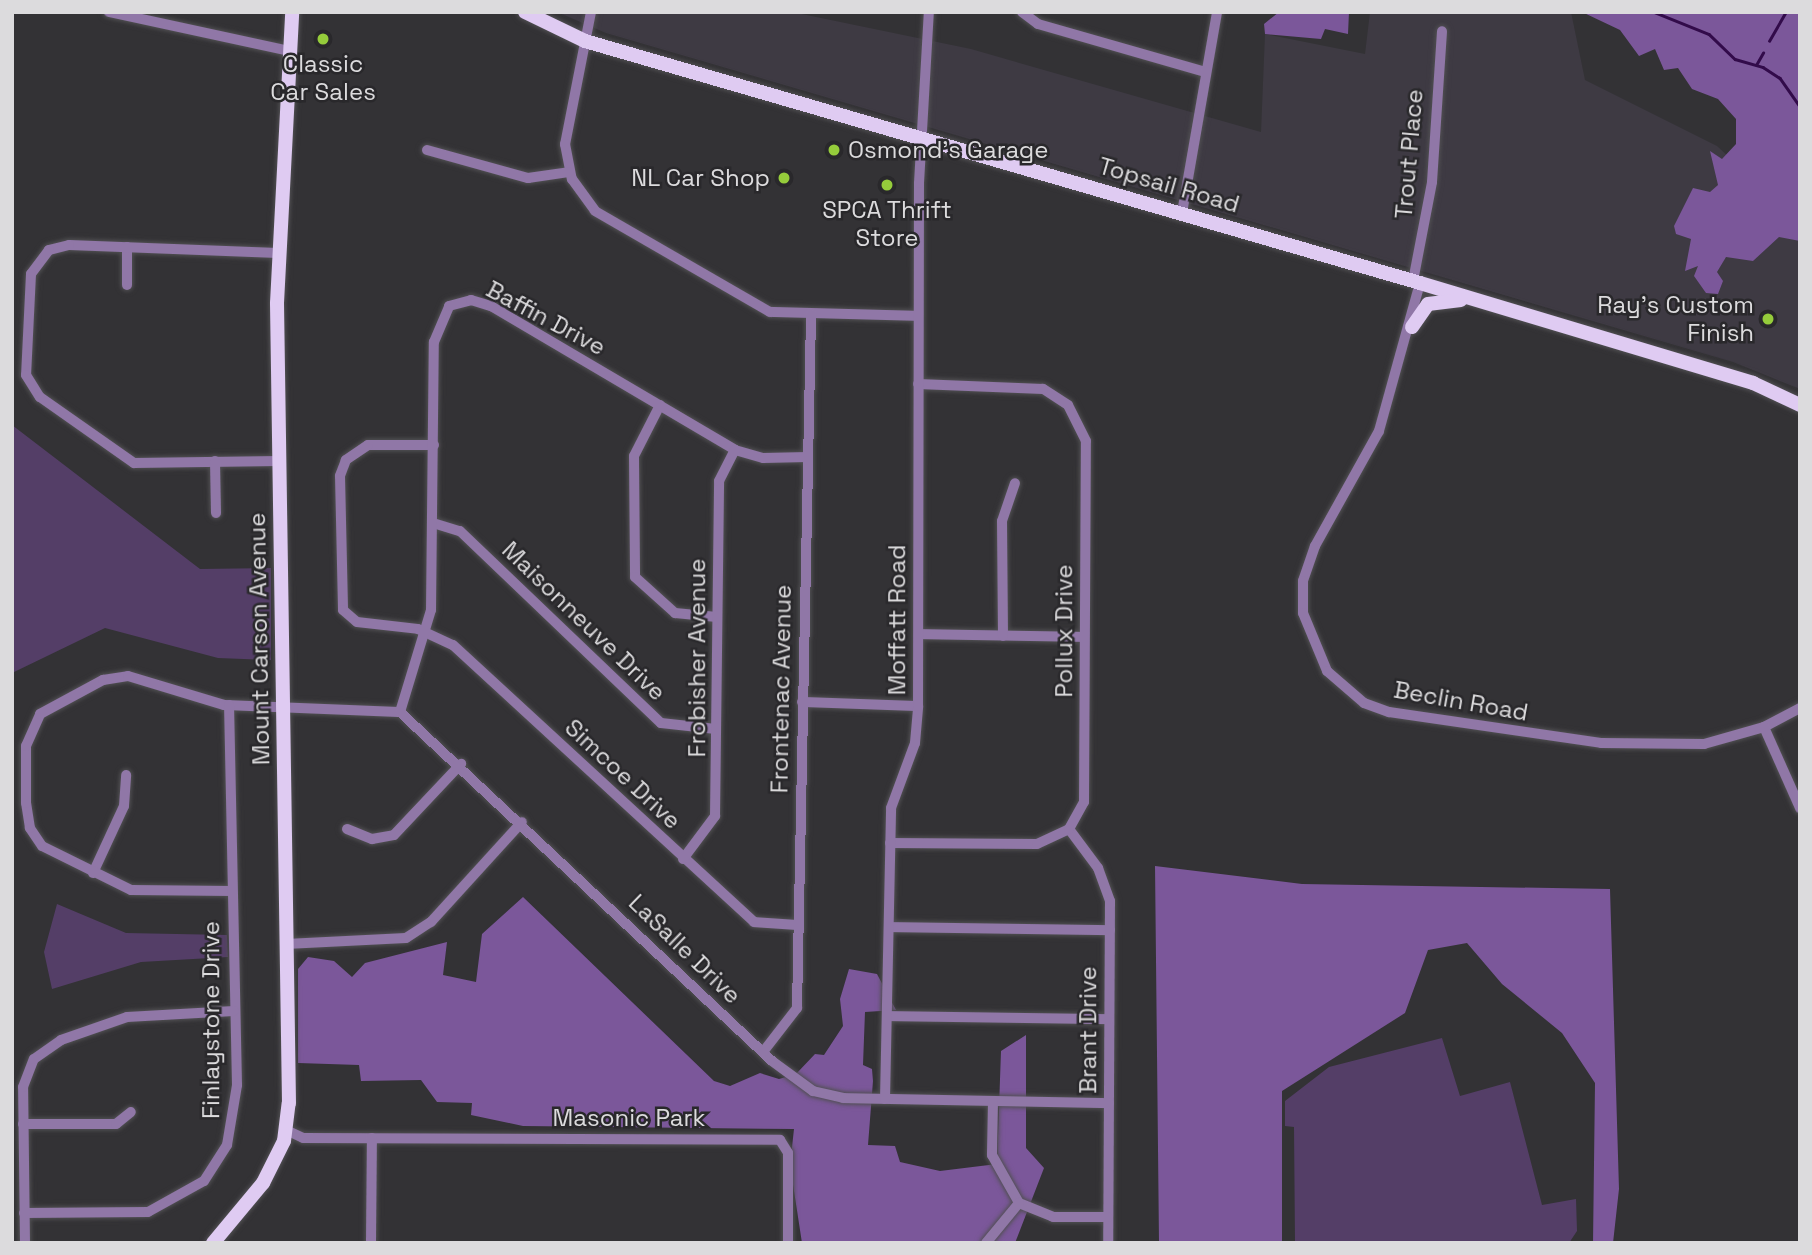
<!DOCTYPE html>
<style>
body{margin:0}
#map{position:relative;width:1812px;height:1255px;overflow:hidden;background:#333235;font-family:"Space Grotesk",sans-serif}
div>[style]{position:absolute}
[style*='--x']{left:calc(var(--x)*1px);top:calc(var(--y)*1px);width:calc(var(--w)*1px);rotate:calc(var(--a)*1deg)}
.built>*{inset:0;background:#3e3a43}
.green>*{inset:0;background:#543e67}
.forest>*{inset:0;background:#7b579a}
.stream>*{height:2.5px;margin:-1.25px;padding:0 1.25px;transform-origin:1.25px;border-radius:1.25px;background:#320b4a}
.roads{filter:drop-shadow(0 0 2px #515053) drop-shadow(0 0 2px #515053)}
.minor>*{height:10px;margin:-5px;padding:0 5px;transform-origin:5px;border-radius:5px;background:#9077a7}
.major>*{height:14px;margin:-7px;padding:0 7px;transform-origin:7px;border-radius:7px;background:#dfcbf2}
.dots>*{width:19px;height:19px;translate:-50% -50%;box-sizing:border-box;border:4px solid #29282b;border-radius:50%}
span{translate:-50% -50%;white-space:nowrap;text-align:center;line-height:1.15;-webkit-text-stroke:5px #29282b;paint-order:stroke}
.poi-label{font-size:24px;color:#dcdbdd}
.left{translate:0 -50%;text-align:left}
.right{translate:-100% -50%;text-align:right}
.street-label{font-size:24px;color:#dcdbdd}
.frame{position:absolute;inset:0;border:14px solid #dcdbdd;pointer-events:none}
</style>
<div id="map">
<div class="built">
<i style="clip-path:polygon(557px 12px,792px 12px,971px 49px,1261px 132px,1265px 34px,1365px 54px,1370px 12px,1571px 12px,1585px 80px,1717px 146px,1800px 222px,1800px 389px,1733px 362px,606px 33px)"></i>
</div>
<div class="green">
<i style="clip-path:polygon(12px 425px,200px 569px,271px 568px,271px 660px,218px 658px,105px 628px,12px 673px)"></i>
<i style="clip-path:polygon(57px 904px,126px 933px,227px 935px,228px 957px,141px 962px,52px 989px,44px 952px)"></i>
<i style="clip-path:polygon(1442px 1038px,1460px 1096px,1510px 1082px,1542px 1205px,1576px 1199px,1577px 1231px,1569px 1243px,1295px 1243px,1294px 1127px,1285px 1126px,1285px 1101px,1329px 1067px)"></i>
</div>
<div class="forest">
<i style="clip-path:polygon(1279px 12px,1349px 12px,1348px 34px,1325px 29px,1321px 39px,1265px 34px,1264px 24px)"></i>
<i style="clip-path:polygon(1582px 12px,1800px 12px,1800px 241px,1779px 237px,1753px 261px,1726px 257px,1717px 272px,1723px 281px,1718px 294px,1706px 293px,1694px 276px,1698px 266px,1685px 271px,1691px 239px,1676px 234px,1674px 226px,1693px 188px,1710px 192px,1718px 185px,1710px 151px,1722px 159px,1736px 144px,1736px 119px,1718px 99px,1692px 89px,1678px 68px,1664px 70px,1655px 49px,1639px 56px,1620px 30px)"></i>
<i style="clip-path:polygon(1155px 866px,1302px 884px,1610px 889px,1619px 1189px,1613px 1243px,1593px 1243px,1595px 1083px,1562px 1033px,1502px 984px,1467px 943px,1428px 950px,1405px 1013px,1282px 1091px,1282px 1243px,1159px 1243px)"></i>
<i style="clip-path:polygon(523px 897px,714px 1081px,730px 1086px,760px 1073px,779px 1079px,796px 1074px,815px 1054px,824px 1055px,843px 1026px,840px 999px,849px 969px,877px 974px,896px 1010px,865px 1012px,863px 1065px,872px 1069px,873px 1081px,868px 1145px,895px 1146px,900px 1162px,940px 1171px,997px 1164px,1001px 1051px,1026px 1035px,1026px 1148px,1044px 1168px,1015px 1243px,802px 1243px,790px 1165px,794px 1129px,523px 1126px,471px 1115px,472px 1103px,437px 1102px,421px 1080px,361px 1081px,359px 1065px,298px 1063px,298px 969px,308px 957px,334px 961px,352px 977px,365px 963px,447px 942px,443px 975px,476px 982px,482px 934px)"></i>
</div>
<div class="stream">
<i style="--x:1654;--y:12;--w:59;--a:21.8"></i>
<i style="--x:1709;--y:34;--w:36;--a:44"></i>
<i style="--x:1735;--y:59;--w:29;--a:16"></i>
<i style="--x:1763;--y:67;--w:20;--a:33"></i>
<i style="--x:1780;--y:78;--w:35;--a:55"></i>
<i style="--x:1769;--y:41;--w:34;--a:-60"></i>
<i style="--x:1756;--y:65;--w:14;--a:-60"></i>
</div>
<div class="roads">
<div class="minor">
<i style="--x:109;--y:12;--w:185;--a:12.2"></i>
<i style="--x:591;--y:12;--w:135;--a:101.1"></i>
<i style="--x:565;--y:144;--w:36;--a:79"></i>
<i style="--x:572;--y:179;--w:39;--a:54"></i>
<i style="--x:595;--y:211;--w:202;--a:30"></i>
<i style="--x:770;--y:312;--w:148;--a:1.5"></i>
<i style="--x:1022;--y:12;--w:20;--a:37"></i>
<i style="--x:1038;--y:24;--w:171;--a:16"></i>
<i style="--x:427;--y:150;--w:105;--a:15.5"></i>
<i style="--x:528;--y:178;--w:41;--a:-8.3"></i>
<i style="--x:1182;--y:213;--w:204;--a:-80.1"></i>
<i style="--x:127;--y:247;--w:38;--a:90"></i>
<i style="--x:278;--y:253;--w:209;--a:-177.8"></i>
<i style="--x:69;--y:245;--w:21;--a:166"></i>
<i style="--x:49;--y:250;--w:30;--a:127"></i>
<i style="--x:31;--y:274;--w:101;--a:92.8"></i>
<i style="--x:26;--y:375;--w:26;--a:58"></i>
<i style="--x:40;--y:397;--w:115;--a:35.1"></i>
<i style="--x:134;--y:463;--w:145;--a:-0.8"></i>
<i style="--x:1413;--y:281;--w:101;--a:-79.1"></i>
<i style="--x:1432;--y:182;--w:151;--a:-86.2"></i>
<i style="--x:1420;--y:283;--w:154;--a:105.5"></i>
<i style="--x:1379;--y:431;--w:132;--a:119.1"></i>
<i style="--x:1315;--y:546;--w:37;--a:109"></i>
<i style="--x:1303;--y:581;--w:32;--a:90"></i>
<i style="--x:1303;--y:613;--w:63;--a:67.5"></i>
<i style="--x:1327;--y:671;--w:49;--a:40.9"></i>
<i style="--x:1364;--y:703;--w:27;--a:20"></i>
<i style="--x:1389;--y:712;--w:214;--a:8.3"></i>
<i style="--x:1601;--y:743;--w:103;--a:0.6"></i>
<i style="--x:1704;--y:744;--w:62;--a:-15.8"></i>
<i style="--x:1764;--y:727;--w:41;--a:-27.8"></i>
<i style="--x:660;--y:405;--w:57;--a:117"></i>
<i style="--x:634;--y:456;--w:121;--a:89.5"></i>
<i style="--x:635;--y:577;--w:54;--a:42"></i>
<i style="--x:675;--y:613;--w:42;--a:5.4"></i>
<i style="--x:434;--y:445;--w:66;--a:180"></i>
<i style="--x:368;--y:445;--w:27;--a:146"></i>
<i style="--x:346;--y:460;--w:17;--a:111"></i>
<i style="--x:340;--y:476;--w:134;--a:88.7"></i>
<i style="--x:343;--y:610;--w:18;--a:41"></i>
<i style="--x:357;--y:622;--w:61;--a:6.5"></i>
<i style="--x:418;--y:629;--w:38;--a:25"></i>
<i style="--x:453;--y:645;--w:409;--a:42.6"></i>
<i style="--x:754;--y:922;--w:42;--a:4.1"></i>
<i style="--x:215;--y:461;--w:52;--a:88.9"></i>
<i style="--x:433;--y:523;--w:28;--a:17"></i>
<i style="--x:460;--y:531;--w:278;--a:43.7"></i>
<i style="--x:661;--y:723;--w:55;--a:6.2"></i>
<i style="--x:919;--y:634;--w:165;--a:1"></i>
<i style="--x:1003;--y:636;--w:115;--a:-90.5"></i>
<i style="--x:1002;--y:521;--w:40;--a:-71.1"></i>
<i style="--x:802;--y:702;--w:116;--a:2"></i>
<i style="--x:400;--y:712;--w:107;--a:-73.1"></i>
<i style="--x:431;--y:610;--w:268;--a:-89.4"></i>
<i style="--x:434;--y:342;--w:39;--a:-67"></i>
<i style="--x:449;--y:306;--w:23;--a:-15"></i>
<i style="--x:471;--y:300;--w:21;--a:17"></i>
<i style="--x:491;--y:306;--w:283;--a:30.5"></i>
<i style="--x:735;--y:450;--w:29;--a:16"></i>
<i style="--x:763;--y:458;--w:45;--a:-1.3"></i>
<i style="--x:1764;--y:727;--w:89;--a:66"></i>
<i style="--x:347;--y:829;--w:27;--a:22"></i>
<i style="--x:372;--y:839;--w:22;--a:-10"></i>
<i style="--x:394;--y:835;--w:98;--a:-46.7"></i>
<i style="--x:1069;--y:829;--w:49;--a:53.4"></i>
<i style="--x:1098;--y:868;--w:35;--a:70"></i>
<i style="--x:1110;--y:901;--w:342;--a:90.3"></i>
<i style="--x:890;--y:843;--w:147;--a:0.4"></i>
<i style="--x:1037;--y:844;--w:35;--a:-25"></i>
<i style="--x:1069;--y:829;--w:31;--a:-61"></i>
<i style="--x:1084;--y:802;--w:361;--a:-89.7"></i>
<i style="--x:1086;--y:441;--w:40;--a:-116.6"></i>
<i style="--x:1068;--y:405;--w:30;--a:-147"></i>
<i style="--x:1043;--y:389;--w:125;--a:-177.7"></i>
<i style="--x:683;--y:859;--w:54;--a:-53.3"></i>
<i style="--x:715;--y:816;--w:335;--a:-89.3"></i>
<i style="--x:719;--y:481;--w:35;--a:-63"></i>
<i style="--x:93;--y:873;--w:74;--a:-65.2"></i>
<i style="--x:124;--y:806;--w:31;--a:-86"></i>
<i style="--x:232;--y:891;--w:101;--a:-179.4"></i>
<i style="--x:131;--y:890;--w:99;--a:-153.7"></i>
<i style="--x:42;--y:846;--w:22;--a:-124"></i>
<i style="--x:30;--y:828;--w:25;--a:-99"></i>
<i style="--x:26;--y:803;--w:57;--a:-90"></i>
<i style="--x:26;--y:746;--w:35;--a:-66"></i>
<i style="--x:40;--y:714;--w:72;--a:-28.4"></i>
<i style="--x:103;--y:680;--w:25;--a:-9"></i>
<i style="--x:128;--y:676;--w:100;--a:16.8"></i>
<i style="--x:224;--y:705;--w:176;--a:2.3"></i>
<i style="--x:400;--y:712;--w:510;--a:43.17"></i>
<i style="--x:772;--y:1061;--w:51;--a:36.2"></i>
<i style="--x:813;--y:1091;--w:31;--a:13"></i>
<i style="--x:843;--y:1098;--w:266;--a:1.1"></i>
<i style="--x:889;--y:927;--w:221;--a:0.8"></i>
<i style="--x:286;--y:944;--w:120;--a:-2.9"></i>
<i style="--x:406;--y:938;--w:30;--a:-33"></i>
<i style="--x:431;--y:922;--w:135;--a:-47.7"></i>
<i style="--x:887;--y:1016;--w:222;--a:0.8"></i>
<i style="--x:763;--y:1052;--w:56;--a:-52.3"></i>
<i style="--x:797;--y:1008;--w:694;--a:-88.84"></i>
<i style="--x:885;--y:1099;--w:291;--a:-88.8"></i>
<i style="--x:891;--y:808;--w:69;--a:-69.7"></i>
<i style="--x:915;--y:743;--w:37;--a:-85"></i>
<i style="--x:918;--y:706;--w:523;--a:-89.89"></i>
<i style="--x:919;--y:183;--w:171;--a:-86.7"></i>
<i style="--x:993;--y:1101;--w:54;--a:91.1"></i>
<i style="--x:992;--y:1155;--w:55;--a:60.6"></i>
<i style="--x:1019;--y:1203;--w:37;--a:22"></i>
<i style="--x:1053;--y:1217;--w:55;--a:0"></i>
<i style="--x:23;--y:1124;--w:93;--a:0"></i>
<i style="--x:116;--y:1124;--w:19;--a:-39"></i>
<i style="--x:286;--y:1130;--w:19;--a:25"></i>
<i style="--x:303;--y:1138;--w:477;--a:0.2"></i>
<i style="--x:780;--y:1140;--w:15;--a:58"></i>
<i style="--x:788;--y:1153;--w:90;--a:90"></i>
<i style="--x:24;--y:1213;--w:124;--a:-0.5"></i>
<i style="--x:148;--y:1212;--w:64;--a:-29"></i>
<i style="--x:204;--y:1181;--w:43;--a:-57.4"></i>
<i style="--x:227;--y:1145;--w:61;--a:-80.5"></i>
<i style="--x:237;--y:1085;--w:380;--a:-91.2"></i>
<i style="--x:25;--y:1243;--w:156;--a:-90.7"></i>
<i style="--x:23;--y:1087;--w:30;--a:-69"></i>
<i style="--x:34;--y:1059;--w:33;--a:-35"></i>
<i style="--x:61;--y:1040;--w:70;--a:-19.2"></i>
<i style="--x:127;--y:1017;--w:107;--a:-3.2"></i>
<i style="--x:371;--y:1243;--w:105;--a:-89.5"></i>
<i style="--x:986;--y:1243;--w:52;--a:-50.5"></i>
</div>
<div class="major">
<i style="--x:525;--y:12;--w:67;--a:25.8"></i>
<i style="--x:585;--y:41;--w:869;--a:16.16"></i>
<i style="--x:1420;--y:283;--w:348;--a:16.7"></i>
<i style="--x:1753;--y:383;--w:52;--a:25.1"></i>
<i style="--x:1412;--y:327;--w:28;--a:-55"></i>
<i style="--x:1428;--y:304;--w:33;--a:-7"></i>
<i style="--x:213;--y:1243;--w:78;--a:-50.2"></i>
<i style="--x:263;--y:1183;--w:47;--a:-63.4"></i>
<i style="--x:284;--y:1141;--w:38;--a:-83"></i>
<i style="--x:289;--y:1103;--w:800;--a:-90.86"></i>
<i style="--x:277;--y:303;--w:291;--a:-87"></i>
</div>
</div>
<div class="dots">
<i style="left:323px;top:39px;background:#95cc3b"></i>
<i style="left:834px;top:150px;background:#95cc3b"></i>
<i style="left:784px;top:178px;background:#95cc3b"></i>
<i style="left:887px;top:185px;background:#95cc3b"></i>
<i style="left:1768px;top:319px;background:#95cc3b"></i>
</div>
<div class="poi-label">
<span style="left:323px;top:78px">Classic<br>Car Sales</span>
<span class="left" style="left:848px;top:150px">Osmond's Garage</span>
<span class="right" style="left:770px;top:178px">NL Car Shop</span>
<span style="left:887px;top:224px">SPCA Thrift<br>Store</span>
<span class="right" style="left:1754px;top:319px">Ray's Custom<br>Finish</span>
</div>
<div class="street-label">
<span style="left:1409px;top:154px;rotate:-85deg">Trout Place</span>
<span style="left:1169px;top:185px;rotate:16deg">Topsail Road</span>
<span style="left:546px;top:318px;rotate:28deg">Baffin Drive</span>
<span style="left:897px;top:620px;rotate:-90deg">Moffatt Road</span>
<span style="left:584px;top:621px;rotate:44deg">Maisonneuve Drive</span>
<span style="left:1064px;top:631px;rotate:-90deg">Pollux Drive</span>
<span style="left:259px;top:639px;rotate:-91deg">Mount Carson Avenue</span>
<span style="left:697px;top:658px;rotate:-90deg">Frobisher Avenue</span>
<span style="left:781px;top:689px;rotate:-89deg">Frontenac Avenue</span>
<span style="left:1461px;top:701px;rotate:10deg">Beclin Road</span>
<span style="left:623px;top:774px;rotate:43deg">Simcoe Drive</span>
<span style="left:685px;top:949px;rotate:44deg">LaSalle Drive</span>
<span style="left:211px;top:1020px;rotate:-90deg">Finlaystone Drive</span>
<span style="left:1088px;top:1030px;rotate:-90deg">Brant Drive</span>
<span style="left:629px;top:1118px">Masonic Park</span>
</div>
<div class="frame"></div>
</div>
